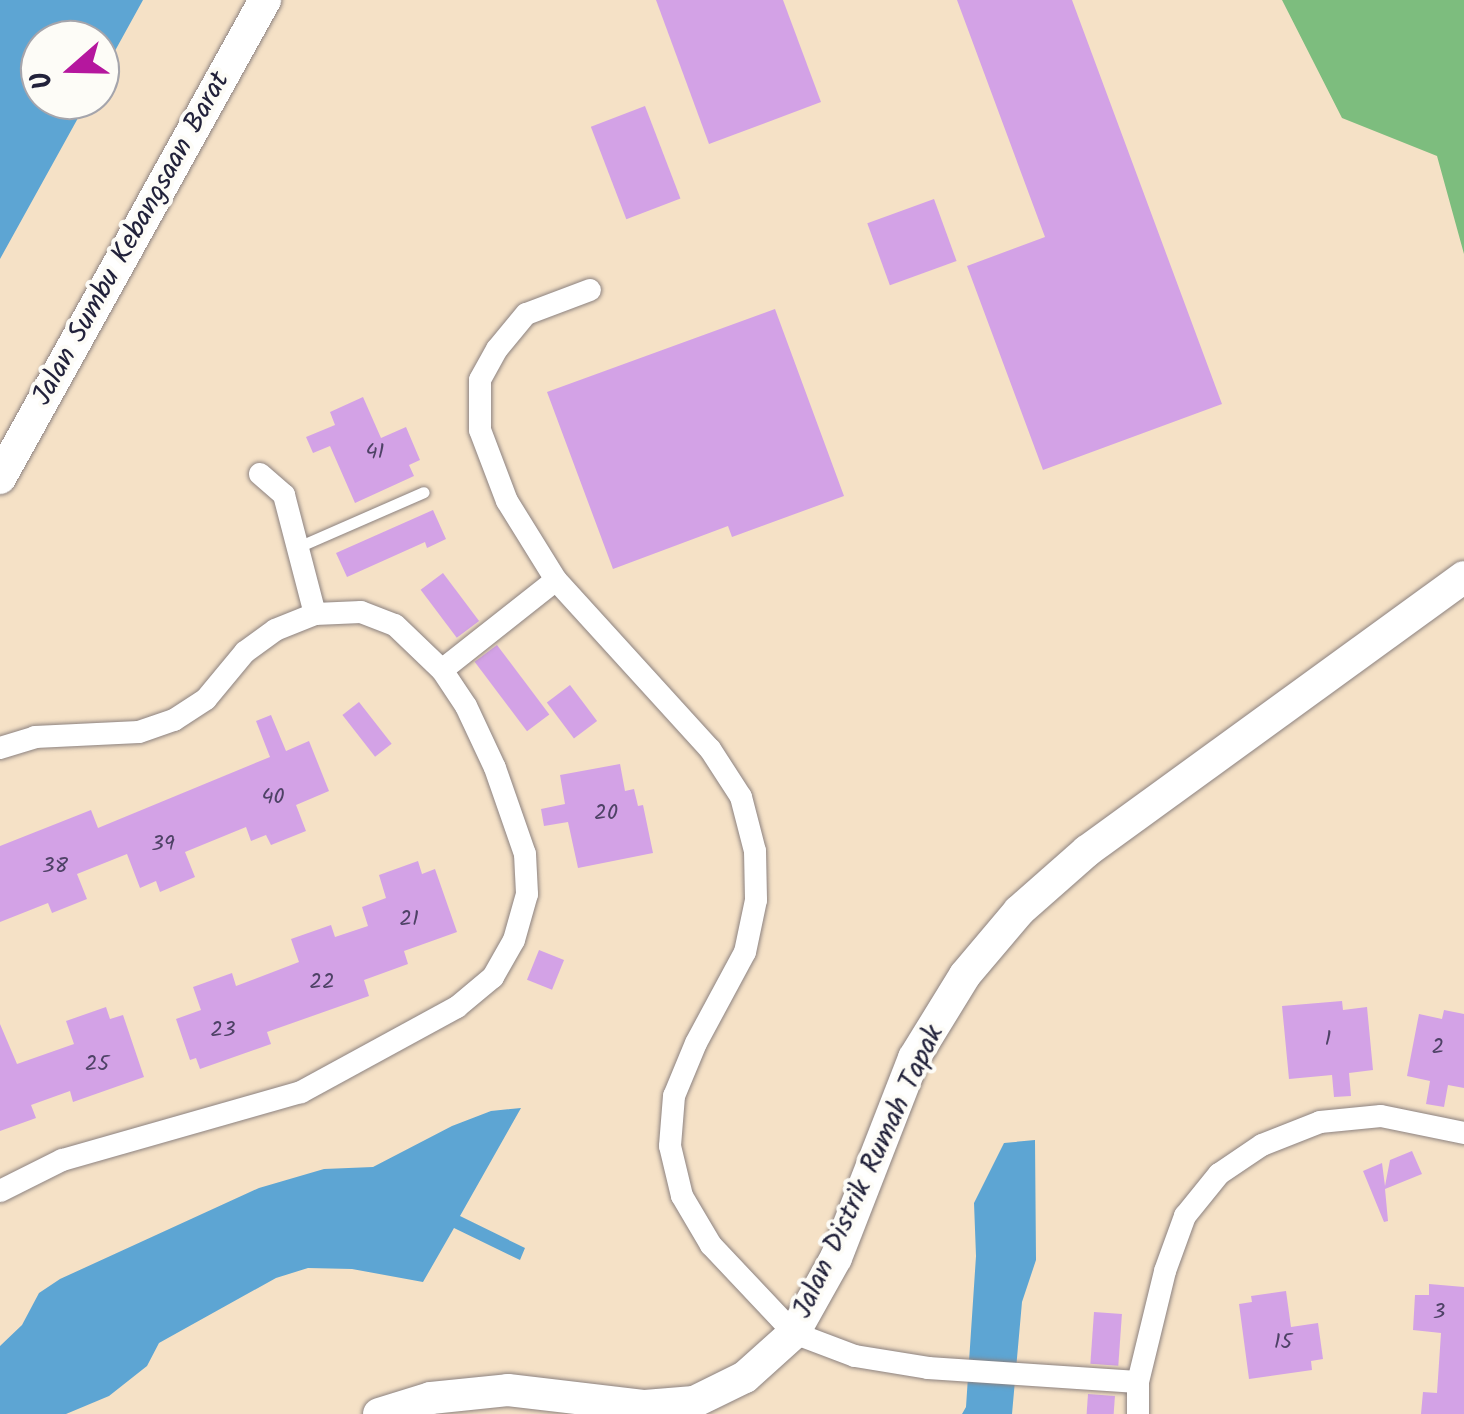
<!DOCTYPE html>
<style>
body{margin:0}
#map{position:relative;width:1464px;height:1414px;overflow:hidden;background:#f5e1c6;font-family:Kalam,sans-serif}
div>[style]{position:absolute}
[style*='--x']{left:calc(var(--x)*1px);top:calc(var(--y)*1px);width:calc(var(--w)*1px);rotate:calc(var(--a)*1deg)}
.forest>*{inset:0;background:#7dbd7e}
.water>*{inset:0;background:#5da5d3}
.building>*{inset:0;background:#d3a2e6;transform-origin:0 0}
.roads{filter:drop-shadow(0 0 2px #8c8280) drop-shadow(0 0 2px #8c8280)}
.lane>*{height:11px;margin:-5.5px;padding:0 5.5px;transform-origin:5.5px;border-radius:5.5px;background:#fff}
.street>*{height:22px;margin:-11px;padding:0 11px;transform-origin:11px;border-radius:11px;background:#fff}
.secondary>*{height:32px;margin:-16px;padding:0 16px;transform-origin:16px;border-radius:16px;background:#fff}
span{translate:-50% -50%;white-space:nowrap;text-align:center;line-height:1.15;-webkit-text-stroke:8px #fdfcf7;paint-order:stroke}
.number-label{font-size:22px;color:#4e4266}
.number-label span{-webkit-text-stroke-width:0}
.street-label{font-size:28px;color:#22223b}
.north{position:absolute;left:20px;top:20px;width:100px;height:100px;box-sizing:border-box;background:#fdfcf7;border:2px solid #a5a5ac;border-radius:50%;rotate:250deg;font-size:28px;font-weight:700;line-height:40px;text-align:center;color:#22223b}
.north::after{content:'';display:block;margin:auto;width:35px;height:45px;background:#b5179e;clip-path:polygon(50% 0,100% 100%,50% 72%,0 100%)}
</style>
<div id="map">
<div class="forest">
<i style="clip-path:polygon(1282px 0,1464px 0,1464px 254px,1437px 156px,1342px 118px)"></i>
</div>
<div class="water">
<i style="clip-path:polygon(0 0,143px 0,100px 78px,100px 40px,40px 40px,40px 100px,88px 100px,0 259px)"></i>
<i style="clip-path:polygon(521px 1108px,460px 1216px,525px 1248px,520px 1260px,454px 1228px,423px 1282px,352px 1269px,308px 1268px,276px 1278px,159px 1343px,147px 1366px,109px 1396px,66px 1414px,0 1414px,0 1346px,22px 1325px,39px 1293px,60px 1279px,259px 1188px,324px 1169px,373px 1167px,452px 1126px,491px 1111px)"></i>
<i style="clip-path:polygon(1035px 1140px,1036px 1260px,1022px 1302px,1012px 1414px,962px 1414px,966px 1407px,976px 1256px,974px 1203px,1004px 1143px)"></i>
</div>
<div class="building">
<i style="clip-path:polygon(656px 0,783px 0,821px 102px,709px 144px)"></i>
<i style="clip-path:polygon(957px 0,1072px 0,1222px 404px,1043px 470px,967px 266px,1045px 237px)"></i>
<i style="left:645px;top:106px;width:99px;height:58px;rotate:69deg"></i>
<i style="left:934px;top:199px;width:66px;height:71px;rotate:70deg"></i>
<i style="clip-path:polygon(775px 309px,844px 496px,732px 537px,728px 526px,613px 569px,547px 392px)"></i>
<i style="clip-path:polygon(363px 397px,381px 438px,406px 427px,420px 460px,409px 465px,414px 476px,355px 503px,330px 446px,313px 453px,306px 437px,335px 425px,330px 412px)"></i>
<i style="clip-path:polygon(433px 510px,446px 539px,427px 548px,425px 542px,347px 577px,336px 553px)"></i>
<i style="left:443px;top:573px;width:60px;height:28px;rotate:53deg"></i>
<i style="left:497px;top:645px;width:87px;height:28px;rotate:53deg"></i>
<i style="left:570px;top:685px;width:45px;height:29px;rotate:53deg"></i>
<i style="left:359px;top:702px;width:53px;height:21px;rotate:52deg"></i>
<i style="clip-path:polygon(271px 715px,286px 751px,309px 741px,329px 791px,296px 805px,306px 831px,271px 845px,266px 835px,251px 841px,246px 827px,185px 852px,195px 877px,160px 892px,156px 881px,140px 888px,127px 854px,77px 874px,87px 899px,52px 913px,48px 903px,0 922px,0 846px,91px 810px,98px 828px,270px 757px,256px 721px)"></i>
<i style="clip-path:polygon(620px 764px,625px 791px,634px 789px,638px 806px,643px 805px,653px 853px,578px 868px,568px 822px,544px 826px,541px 809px,565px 804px,560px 775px)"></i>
<i style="clip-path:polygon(418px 861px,422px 874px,435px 869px,457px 932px,404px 951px,408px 964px,364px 980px,369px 996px,267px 1032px,271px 1044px,200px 1069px,196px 1058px,190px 1060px,176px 1019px,201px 1010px,193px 987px,232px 973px,236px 986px,299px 962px,291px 939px,331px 925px,335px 937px,368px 926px,362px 907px,386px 898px,379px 875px)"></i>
<i style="left:539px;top:950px;width:27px;height:32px;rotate:22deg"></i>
<i style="clip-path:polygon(1342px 1001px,1343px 1010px,1367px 1007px,1373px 1070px,1349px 1073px,1351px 1096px,1334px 1097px,1332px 1075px,1289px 1079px,1282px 1006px)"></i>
<i style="clip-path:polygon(106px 1007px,110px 1019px,123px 1015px,144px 1077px,73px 1102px,70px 1091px,31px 1105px,36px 1118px,0 1131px,0 1024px,17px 1064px,74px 1044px,66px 1021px)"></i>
<i style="clip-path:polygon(1444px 1010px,1464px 1014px,1464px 1088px,1448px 1085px,1444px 1107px,1426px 1104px,1430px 1081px,1407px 1076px,1419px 1014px,1442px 1019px)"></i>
<i style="clip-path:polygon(1412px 1151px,1422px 1174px,1385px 1189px,1388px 1221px,1384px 1222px,1363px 1171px,1382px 1163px,1385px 1186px,1390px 1160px)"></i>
<i style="clip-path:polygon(1429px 1284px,1464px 1287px,1464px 1414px,1421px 1414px,1423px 1392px,1437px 1393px,1441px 1333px,1413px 1330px,1415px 1295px,1429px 1295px)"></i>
<i style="clip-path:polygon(1286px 1291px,1291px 1327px,1318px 1323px,1323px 1359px,1311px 1361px,1312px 1370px,1249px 1379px,1239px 1304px,1252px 1302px,1251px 1296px)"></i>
<i style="left:1094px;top:1312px;width:28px;height:52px;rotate:4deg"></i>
<i style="left:1088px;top:1394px;width:27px;height:20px;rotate:4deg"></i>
</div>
<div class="roads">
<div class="lane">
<i style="--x:298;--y:547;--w:137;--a:-23.6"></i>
</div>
<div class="street">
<i style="--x:590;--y:290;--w:68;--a:159.4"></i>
<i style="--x:526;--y:314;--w:45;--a:129.6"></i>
<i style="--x:497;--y:349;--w:35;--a:119"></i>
<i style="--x:480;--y:380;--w:50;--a:90"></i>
<i style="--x:480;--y:430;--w:76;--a:69.2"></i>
<i style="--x:507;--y:501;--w:93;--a:58.2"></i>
<i style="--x:556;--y:580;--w:229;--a:47.7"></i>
<i style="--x:710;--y:749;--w:57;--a:57.1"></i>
<i style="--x:741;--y:797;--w:56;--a:75.5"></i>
<i style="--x:755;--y:851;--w:49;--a:88.8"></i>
<i style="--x:756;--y:900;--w:53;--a:101.9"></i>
<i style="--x:745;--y:952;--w:103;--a:118.3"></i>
<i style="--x:696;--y:1043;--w:57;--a:112.5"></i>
<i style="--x:674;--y:1096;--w:50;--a:94.6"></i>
<i style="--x:670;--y:1146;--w:51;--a:76.5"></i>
<i style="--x:682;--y:1196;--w:57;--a:59.4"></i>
<i style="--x:711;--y:1245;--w:121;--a:46.7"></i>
<i style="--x:794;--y:1333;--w:65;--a:20.7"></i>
<i style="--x:855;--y:1356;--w:74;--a:9.3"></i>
<i style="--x:928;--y:1368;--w:210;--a:3.8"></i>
<i style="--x:260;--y:474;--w:32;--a:41"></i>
<i style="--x:284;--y:495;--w:123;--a:75.4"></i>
<i style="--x:442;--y:670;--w:145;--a:-38.3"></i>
<i style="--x:0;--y:748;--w:37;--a:-17"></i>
<i style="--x:35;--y:737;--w:104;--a:-2.8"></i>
<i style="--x:139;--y:732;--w:37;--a:-19"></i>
<i style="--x:174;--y:720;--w:38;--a:-33"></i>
<i style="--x:206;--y:699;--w:61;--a:-50.3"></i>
<i style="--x:245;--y:652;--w:37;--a:-36"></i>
<i style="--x:275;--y:630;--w:43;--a:-21.8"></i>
<i style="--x:315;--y:614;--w:46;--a:-2.5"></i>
<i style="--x:361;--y:612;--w:36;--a:21"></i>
<i style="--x:395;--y:625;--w:65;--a:43.8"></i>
<i style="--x:442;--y:670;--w:43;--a:56.3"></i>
<i style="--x:466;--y:706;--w:68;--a:64.9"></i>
<i style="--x:495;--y:768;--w:91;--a:70.8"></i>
<i style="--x:525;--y:854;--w:40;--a:87.1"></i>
<i style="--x:527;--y:894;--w:48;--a:105.8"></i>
<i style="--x:514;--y:940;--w:43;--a:119.6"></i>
<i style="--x:493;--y:977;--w:47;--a:140.2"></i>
<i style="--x:457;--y:1007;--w:178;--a:151.4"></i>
<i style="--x:301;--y:1092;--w:248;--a:164.1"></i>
<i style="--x:62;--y:1160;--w:69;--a:153.4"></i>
<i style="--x:1138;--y:1414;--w:32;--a:-90"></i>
<i style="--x:1138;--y:1382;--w:114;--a:-76.3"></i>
<i style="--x:1165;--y:1271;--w:59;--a:-70"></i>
<i style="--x:1185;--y:1216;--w:54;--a:-51"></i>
<i style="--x:1219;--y:1174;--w:52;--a:-34"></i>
<i style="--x:1262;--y:1145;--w:62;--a:-21.6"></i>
<i style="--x:1320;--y:1122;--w:61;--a:-5.6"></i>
<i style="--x:1381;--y:1116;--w:85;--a:11.6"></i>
</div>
<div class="secondary">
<i style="--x:0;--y:478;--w:547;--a:-61"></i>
<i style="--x:379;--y:1414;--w:54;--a:-17.1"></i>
<i style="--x:431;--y:1398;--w:77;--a:-5.9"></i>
<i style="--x:508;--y:1390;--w:138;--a:6.7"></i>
<i style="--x:645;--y:1406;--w:49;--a:-4.7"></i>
<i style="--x:694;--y:1402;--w:57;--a:-26.1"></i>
<i style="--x:745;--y:1377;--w:66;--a:-41.9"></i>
<i style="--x:794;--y:1333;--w:86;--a:-60.8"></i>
<i style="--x:836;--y:1258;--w:215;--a:-68.7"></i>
<i style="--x:914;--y:1058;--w:97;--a:-58.4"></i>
<i style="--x:965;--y:975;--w:84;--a:-49.8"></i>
<i style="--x:1019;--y:911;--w:91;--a:-41.4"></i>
<i style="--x:1087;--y:851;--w:466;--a:-36"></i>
</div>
</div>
<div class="number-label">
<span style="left:375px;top:453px">41</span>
<span style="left:273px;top:798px">40</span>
<span style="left:606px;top:814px">20</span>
<span style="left:163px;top:845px">39</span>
<span style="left:55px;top:867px">38</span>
<span style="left:409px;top:920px">21</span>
<span style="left:322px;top:983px">22</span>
<span style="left:223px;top:1031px">23</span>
<span style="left:1328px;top:1040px">1</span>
<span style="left:1438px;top:1048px">2</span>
<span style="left:97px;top:1065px">25</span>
<span style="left:1439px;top:1313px">3</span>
<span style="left:1283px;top:1343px">15</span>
</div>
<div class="street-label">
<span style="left:132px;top:239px;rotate:-61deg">Jalan Sumbu Kebangsaan Barat</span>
<span style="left:869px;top:1172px;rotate:-65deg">Jalan Distrik Rumah Tapak</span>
</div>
<div class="north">U</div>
</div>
